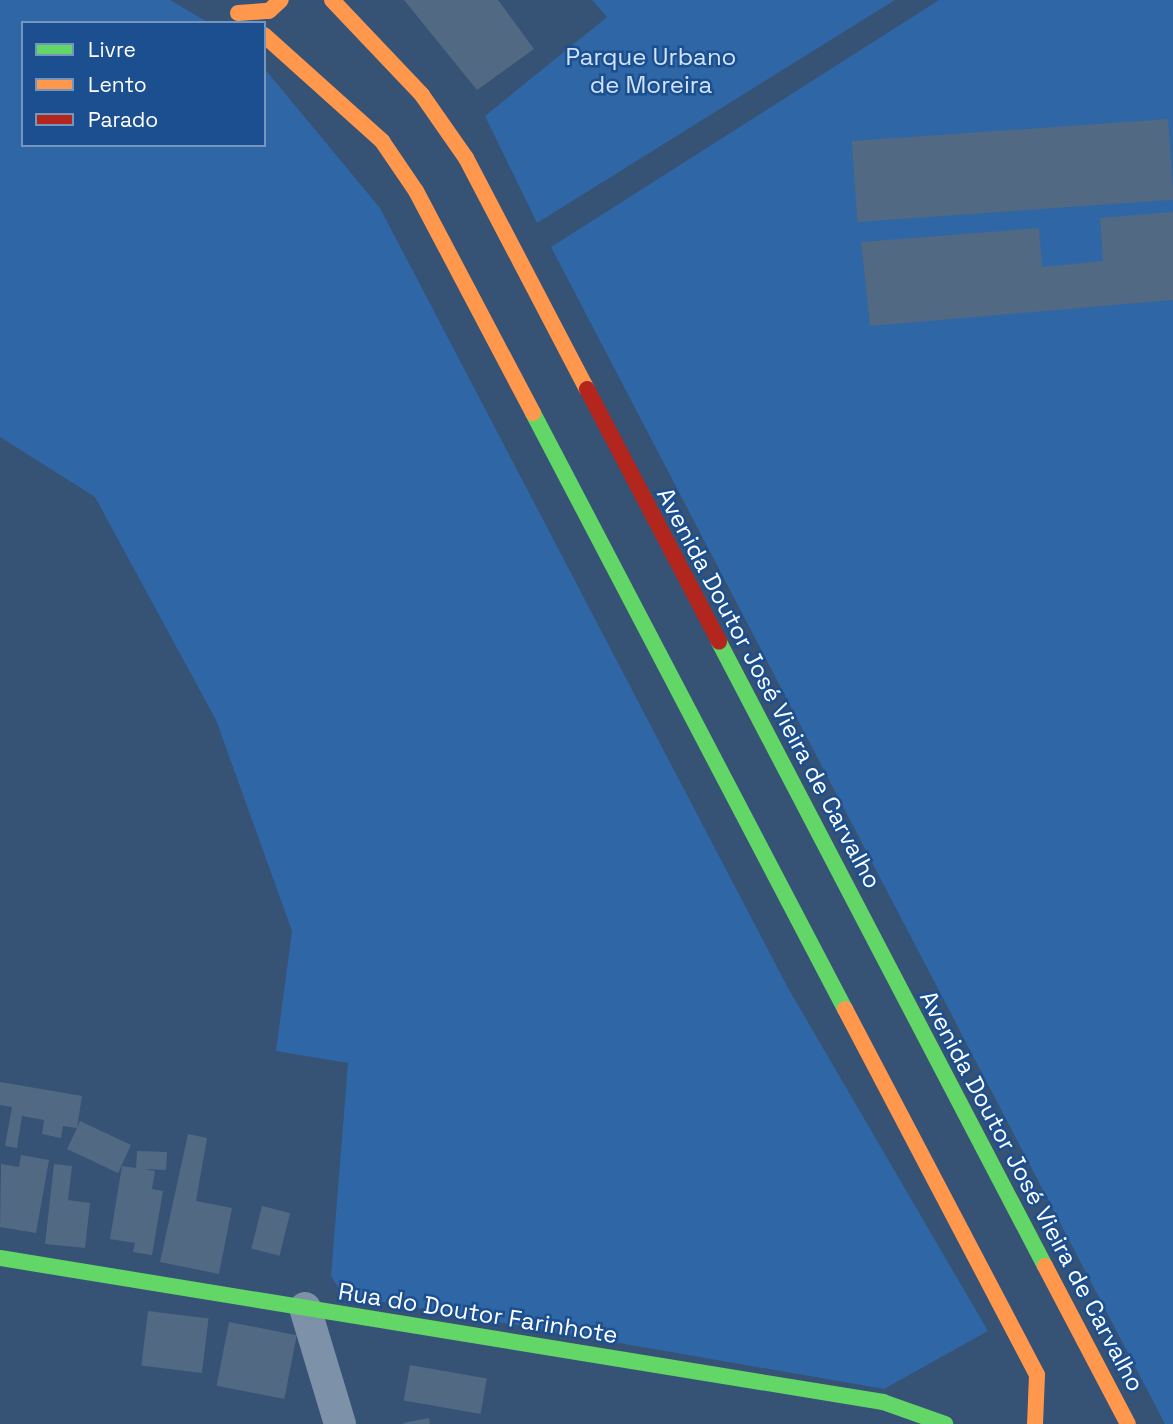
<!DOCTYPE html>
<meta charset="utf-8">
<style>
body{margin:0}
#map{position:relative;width:1173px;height:1424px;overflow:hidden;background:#365274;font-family:"Space Grotesk",sans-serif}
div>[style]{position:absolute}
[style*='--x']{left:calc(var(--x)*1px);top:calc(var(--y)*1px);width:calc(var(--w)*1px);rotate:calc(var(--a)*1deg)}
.green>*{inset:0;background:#2f66a5}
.building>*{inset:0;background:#526984;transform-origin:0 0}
.street>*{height:32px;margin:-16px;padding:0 16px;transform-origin:16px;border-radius:16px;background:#7d92a8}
.fast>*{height:16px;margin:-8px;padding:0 8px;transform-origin:8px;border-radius:8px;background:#63d668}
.slow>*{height:16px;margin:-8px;padding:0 8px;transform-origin:8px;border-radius:8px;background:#ff974d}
.jam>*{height:16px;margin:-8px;padding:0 8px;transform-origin:8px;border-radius:8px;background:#b3261e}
span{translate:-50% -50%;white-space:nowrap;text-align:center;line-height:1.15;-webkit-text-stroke:5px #1b4f8f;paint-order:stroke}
.park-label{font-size:24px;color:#cfe3fa}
.street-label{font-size:24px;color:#fff}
.legend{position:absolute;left:21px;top:21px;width:245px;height:126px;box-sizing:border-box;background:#1b4f8f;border:2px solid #7695bc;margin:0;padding:9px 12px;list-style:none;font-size:21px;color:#fff}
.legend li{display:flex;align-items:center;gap:14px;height:35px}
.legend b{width:35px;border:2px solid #7695bc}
</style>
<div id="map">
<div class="green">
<i style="clip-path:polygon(0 0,170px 0,209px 23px,23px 23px,23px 145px,264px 145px,264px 68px,380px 208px,788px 988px,988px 1331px,884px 1389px,343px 1295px,331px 1276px,348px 1063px,276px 1051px,292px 931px,216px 720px,95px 497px,0 437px)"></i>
<i style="clip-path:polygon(592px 0,895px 0,537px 223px,485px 116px,607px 17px)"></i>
<i style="clip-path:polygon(939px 0,1173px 0,1173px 1424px,1165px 1424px,551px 247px)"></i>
</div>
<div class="building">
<i style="clip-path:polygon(404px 0,498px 0,534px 49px,477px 90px)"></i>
<i style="left:1168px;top:119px;width:81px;height:317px;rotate:86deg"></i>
<i style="clip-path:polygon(1173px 212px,1173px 300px,870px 326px,861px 242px,1039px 228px,1042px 267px,1103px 261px,1100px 218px)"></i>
<i style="clip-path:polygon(0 1082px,82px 1096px,77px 1128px,80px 1121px,131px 1145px,118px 1173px,67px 1149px,77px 1128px,63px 1126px,61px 1138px,42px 1134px,44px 1120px,22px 1116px,17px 1148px,5px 1146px,12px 1107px,0 1105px)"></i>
<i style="clip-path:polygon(188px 1134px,207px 1138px,196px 1201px,232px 1208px,219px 1274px,160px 1262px)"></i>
<i style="clip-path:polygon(137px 1151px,167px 1152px,166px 1170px,144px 1169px,155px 1171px,152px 1189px,163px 1191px,152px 1255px,133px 1252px,135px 1243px,110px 1239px,122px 1166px,136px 1168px)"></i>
<i style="clip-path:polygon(21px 1155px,49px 1160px,36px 1233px,0 1227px,1px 1164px,19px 1167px)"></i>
<i style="clip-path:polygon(54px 1164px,72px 1166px,68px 1200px,90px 1203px,85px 1248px,45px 1244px)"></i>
<i style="left:262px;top:1206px;width:29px;height:44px;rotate:14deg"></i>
<i style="left:148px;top:1311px;width:61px;height:55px;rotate:7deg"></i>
<i style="left:229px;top:1322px;width:69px;height:65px;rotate:11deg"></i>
<i style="left:410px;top:1365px;width:78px;height:36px;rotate:10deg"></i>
<i style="clip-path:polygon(429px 1418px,430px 1424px,404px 1424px,403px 1423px)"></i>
</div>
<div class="street">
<i style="--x:305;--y:1308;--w:121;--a:73.2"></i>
</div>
<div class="fast">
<i style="--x:533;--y:413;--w:673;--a:62.37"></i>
<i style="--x:719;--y:642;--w:704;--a:62.42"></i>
<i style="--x:0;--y:1258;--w:895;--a:9.26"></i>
<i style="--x:883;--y:1402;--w:66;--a:19.5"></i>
</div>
<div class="slow">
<i style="--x:332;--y:0;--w:131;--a:46.5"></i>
<i style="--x:422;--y:95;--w:77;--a:55.1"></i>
<i style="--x:466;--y:158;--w:261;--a:62.4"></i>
<i style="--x:238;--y:13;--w:31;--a:-4"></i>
<i style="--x:269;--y:11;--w:16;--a:-43"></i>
<i style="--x:264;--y:35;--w:159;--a:41.9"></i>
<i style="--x:382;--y:141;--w:60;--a:55.8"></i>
<i style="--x:416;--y:191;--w:251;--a:62.2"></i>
<i style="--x:845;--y:1009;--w:413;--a:62.3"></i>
<i style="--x:1037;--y:1375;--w:49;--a:92.3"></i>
<i style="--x:1045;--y:1266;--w:178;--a:62.3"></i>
</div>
<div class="jam">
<i style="--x:587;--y:389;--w:285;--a:62.4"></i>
</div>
<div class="park-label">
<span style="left:651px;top:71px">Parque Urbano<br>de Moreira</span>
</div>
<div class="street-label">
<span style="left:769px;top:688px;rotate:62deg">Avenida Doutor José Vieira de Carvalho</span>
<span style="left:1032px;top:1191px;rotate:62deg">Avenida Doutor José Vieira de Carvalho</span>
<span style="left:478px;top:1313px;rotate:9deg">Rua do Doutor Farinhote</span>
</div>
<ul class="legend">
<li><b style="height:9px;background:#63d668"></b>Livre</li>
<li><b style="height:9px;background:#ff974d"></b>Lento</li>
<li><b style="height:9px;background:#b3261e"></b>Parado</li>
</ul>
</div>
